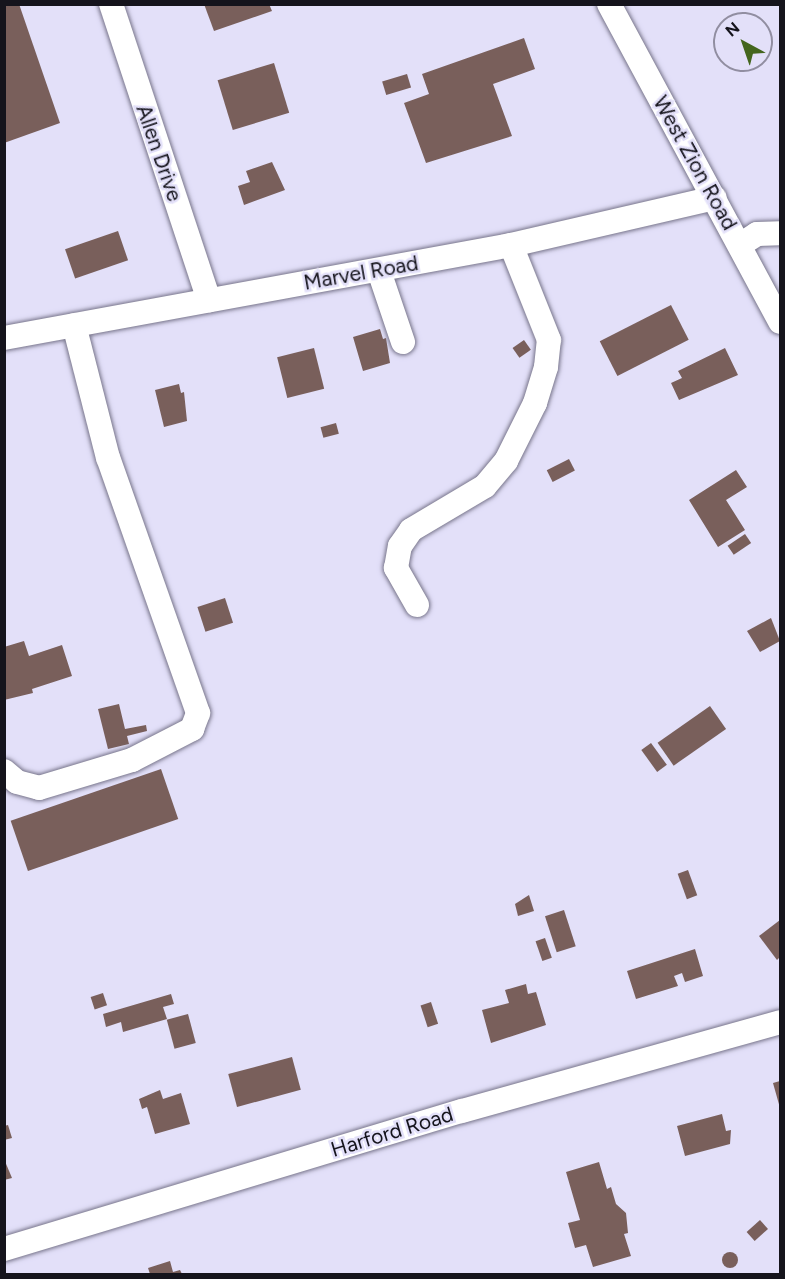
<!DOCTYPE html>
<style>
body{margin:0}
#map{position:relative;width:785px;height:1279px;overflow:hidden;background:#e3e0f9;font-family:Figtree,sans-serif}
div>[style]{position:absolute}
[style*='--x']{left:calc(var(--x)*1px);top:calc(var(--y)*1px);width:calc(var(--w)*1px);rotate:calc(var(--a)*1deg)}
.building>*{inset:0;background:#795f5b;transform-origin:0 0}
.round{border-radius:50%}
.roads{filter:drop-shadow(0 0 2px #78758b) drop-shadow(0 0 2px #78758b)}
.minor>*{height:24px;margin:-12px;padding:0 12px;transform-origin:12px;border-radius:12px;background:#fff}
span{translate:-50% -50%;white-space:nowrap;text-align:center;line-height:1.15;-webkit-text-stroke:5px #e3e0f9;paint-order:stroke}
.street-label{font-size:21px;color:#15141c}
.frame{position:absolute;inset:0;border:6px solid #15141c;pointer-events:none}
.north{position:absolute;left:713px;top:12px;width:60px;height:60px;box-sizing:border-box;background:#e3e0f9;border:2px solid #918ea1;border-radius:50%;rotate:320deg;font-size:16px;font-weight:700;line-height:24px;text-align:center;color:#15141c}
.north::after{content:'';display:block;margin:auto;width:21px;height:27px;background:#44661e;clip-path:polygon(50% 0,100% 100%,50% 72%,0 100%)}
</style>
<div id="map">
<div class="building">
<i style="clip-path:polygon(4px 4px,19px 4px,60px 123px,4px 143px)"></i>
<i style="clip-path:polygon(204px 4px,269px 4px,272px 11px,214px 31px)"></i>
<i style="clip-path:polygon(524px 38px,535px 69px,493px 84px,512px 136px,426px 163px,404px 103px,429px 94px,422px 74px)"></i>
<i style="left:274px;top:63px;width:52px;height:59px;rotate:73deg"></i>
<i style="left:407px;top:74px;width:14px;height:26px;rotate:73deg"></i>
<i style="clip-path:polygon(272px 162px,285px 190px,244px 205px,238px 186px,250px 182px,246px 171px)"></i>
<i style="left:118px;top:231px;width:31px;height:56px;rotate:71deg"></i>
<i style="left:671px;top:305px;width:39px;height:80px;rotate:63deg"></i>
<i style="clip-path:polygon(380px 329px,383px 339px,386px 338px,390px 363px,363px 371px,353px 337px)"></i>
<i style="left:524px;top:340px;width:12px;height:14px;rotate:55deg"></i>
<i style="left:314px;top:348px;width:42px;height:38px;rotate:76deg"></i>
<i style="clip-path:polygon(725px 348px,738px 375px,679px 400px,671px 383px,682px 378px,678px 371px)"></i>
<i style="clip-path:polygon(179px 384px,181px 393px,184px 392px,187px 421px,164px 427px,155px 390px)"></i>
<i style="left:336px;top:423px;width:11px;height:16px;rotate:75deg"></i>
<i style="left:569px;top:459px;width:13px;height:25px;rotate:63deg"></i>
<i style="clip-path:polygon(736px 470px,747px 487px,726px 500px,745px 530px,718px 547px,689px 500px)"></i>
<i style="left:745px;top:534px;width:11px;height:21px;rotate:56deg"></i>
<i style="left:225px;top:598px;width:26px;height:29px;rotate:72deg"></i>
<i style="clip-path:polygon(771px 618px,780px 641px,760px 652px,747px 631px)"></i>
<i style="clip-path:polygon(24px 641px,29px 656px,62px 645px,72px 676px,32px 689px,33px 693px,4px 700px,4px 647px)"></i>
<i style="clip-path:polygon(119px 704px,125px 729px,146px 725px,147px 731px,127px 736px,129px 744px,108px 749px,98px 709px)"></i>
<i style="left:710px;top:706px;width:28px;height:64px;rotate:55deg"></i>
<i style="left:651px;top:743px;width:27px;height:12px;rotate:54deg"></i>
<i style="left:161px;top:769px;width:53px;height:159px;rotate:71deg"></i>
<i style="left:688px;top:870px;width:27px;height:11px;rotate:70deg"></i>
<i style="clip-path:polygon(529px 895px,534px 911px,518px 916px,515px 904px)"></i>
<i style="left:564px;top:910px;width:38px;height:20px;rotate:72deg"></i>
<i style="clip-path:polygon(780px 920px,780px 957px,777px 960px,759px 936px)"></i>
<i style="left:545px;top:938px;width:21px;height:10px;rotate:71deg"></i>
<i style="clip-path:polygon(695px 949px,703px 976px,685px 982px,682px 973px,674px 976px,678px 986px,636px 999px,627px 971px)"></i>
<i style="clip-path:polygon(526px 984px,528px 994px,536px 992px,546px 1025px,491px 1043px,482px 1010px,509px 1003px,505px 990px)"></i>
<i style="left:103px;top:993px;width:13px;height:13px;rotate:72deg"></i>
<i style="clip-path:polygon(171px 994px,174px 1004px,163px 1007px,167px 1019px,123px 1032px,121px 1022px,106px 1027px,103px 1014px)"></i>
<i style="left:431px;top:1002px;width:23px;height:11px;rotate:72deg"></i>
<i style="left:188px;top:1014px;width:30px;height:22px;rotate:75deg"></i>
<i style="left:292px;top:1057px;width:34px;height:66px;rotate:75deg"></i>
<i style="clip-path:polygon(780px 1081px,780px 1108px,773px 1083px)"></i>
<i style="clip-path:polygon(160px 1090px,163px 1099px,181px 1093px,190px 1124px,155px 1134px,147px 1107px,142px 1109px,139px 1099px)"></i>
<i style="clip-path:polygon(722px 1114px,726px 1131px,731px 1130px,730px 1144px,685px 1156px,677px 1126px)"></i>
<i style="clip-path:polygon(8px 1125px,12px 1138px,4px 1140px,4px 1126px)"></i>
<i style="clip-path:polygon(4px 1159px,12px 1178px,4px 1180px)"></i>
<i style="clip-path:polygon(599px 1162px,607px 1189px,611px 1187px,616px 1204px,626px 1213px,628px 1233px,624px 1234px,631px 1256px,593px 1267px,586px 1245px,575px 1248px,568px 1223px,580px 1220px,566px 1172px)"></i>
<i style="left:760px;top:1220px;width:12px;height:18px;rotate:48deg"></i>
<i class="round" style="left:722px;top:1252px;width:16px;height:16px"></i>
<i style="clip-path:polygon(170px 1261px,173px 1272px,180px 1270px,182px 1274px,150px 1274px,148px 1268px)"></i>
</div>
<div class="roads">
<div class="minor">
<i style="--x:111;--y:4;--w:312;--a:71.7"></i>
<i style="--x:609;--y:4;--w:361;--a:61.7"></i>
<i style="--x:740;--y:245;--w:20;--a:-33"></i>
<i style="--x:757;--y:234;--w:23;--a:-2"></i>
<i style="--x:379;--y:271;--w:75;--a:71.3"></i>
<i style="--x:4;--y:338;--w:515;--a:-10.39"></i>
<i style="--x:511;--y:245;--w:209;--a:-13"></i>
<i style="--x:417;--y:605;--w:43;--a:-119.6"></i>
<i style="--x:396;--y:568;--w:22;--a:-80"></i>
<i style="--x:400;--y:546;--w:19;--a:-55"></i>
<i style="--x:411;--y:530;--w:86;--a:-30.7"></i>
<i style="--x:485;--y:486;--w:33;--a:-50"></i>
<i style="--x:506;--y:461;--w:65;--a:-63.4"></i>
<i style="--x:535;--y:403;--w:38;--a:-73"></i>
<i style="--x:546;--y:367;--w:27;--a:-84"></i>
<i style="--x:549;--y:340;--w:102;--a:-111.8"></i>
<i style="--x:4;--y:771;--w:17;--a:40"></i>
<i style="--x:17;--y:782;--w:23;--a:15"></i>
<i style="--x:39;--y:788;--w:97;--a:-16.8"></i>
<i style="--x:132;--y:760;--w:68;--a:-27.3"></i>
<i style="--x:192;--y:729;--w:17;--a:-69"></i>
<i style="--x:198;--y:713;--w:270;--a:-109.4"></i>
<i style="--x:108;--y:458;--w:137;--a:-104.3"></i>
<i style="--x:4;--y:1249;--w:478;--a:-16.8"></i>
<i style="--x:462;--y:1111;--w:330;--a:-15.6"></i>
</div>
</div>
<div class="street-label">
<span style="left:159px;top:153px;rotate:71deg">Allen Drive</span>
<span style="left:695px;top:163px;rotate:61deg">West Zion Road</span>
<span style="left:361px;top:273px;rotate:-10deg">Marvel Road</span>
<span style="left:392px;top:1132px;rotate:-17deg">Harford Road</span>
</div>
<div class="frame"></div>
<div class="north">N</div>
</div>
